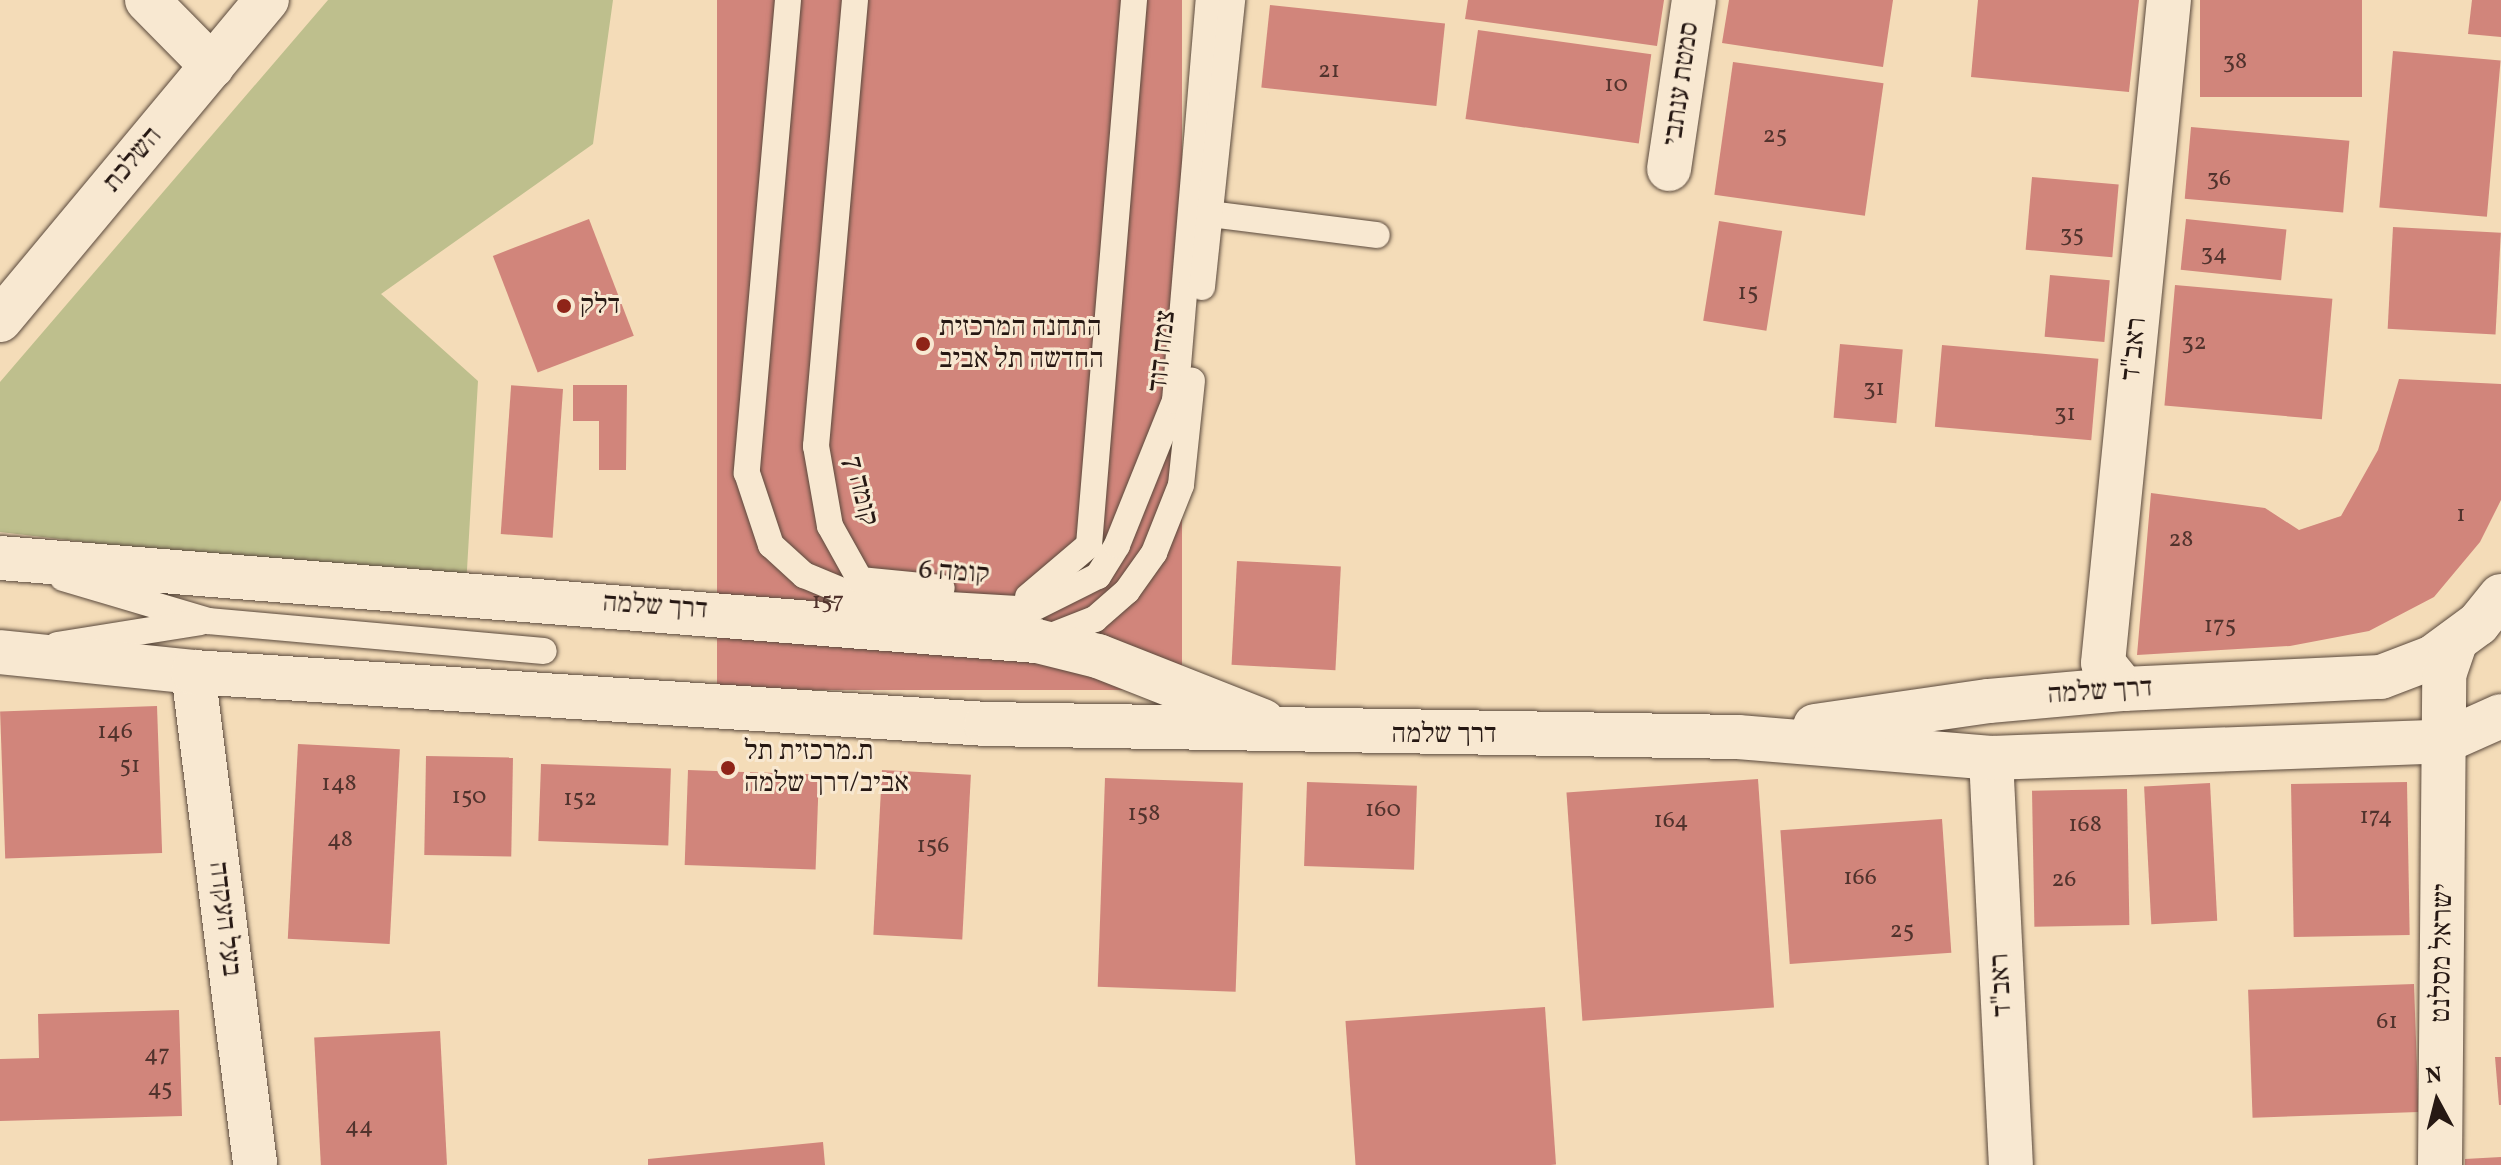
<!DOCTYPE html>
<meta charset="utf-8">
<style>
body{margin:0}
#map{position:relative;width:2501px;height:1165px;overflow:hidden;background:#f4dcb8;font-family:Vollkorn,"Frank Ruhl Libre",serif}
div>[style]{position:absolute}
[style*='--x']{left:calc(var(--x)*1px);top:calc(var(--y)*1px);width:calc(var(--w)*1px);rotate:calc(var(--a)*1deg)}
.green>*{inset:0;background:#bebf8d}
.building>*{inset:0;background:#d1857b;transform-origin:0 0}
.roads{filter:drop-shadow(0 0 2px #5a493c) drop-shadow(0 0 2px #5a493c)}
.service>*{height:26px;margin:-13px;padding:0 13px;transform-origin:13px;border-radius:13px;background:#f8e8d1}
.minor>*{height:44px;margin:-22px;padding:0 22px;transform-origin:22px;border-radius:22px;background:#f8e8d1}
.tertiary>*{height:44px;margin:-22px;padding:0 22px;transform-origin:22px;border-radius:22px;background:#f8e8d1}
.dots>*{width:22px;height:22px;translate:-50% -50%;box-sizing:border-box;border:4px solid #f8e8d1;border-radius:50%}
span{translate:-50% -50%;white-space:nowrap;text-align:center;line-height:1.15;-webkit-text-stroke:6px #f8e8d1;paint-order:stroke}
.number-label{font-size:24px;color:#51332d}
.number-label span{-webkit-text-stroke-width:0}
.street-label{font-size:28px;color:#261813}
.poi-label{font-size:28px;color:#261813}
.left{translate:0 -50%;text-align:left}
.north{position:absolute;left:2397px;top:1061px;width:80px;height:80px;-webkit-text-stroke:6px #f8e8d1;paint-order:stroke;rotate:353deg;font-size:22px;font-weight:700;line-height:32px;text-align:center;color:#261813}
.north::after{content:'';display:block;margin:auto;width:28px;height:36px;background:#261813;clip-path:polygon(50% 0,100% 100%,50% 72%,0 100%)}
</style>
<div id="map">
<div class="green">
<i style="clip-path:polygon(328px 0,613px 0,593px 144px,381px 294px,478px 381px,466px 587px,0 532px,0 382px)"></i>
</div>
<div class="building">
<i style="left:717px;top:0;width:465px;height:690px"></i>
<i style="clip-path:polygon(1468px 0,1664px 0,1657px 46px,1465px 19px)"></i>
<i style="clip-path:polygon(1729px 0,1893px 0,1883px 67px,1722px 43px)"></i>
<i style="clip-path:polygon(1978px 0,2139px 0,2129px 92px,1971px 77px)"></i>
<i style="left:2200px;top:0;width:162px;height:97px"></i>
<i style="clip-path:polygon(2472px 0,2501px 0,2501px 37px,2468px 34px)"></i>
<i style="left:1270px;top:5px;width:176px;height:83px;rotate:6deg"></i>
<i style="left:1478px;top:30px;width:175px;height:90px;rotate:8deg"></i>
<i style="left:2393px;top:51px;width:108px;height:157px;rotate:5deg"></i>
<i style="left:1733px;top:62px;width:152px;height:134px;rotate:8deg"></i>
<i style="left:2191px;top:127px;width:159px;height:72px;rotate:5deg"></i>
<i style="left:2032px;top:177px;width:87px;height:73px;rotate:5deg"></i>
<i style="left:589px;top:219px;width:125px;height:103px;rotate:69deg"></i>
<i style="left:2186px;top:219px;width:101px;height:51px;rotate:6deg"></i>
<i style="left:1719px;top:221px;width:64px;height:101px;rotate:9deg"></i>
<i style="left:2393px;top:227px;width:108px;height:102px;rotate:3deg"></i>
<i style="left:2050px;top:275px;width:60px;height:62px;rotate:5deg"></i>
<i style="left:2175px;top:285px;width:158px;height:121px;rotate:5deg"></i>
<i style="left:1840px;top:344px;width:63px;height:74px;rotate:5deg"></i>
<i style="left:1942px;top:345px;width:157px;height:82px;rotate:5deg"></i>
<i style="clip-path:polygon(2399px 379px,2501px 384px,2501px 500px,2480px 542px,2434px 597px,2369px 631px,2290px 646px,2137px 655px,2151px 493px,2265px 508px,2299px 530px,2341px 516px,2378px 450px)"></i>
<i style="clip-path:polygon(573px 385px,627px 385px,626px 470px,599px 470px,599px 421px,573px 421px)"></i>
<i style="left:563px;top:389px;width:149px;height:52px;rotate:94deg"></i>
<i style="left:1237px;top:561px;width:104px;height:104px;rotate:3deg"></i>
<i style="left:157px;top:706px;width:147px;height:157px;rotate:88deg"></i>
<i style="left:298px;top:744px;width:102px;height:195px;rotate:3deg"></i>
<i style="left:426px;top:756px;width:87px;height:99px;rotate:1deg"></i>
<i style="left:541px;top:764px;width:130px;height:77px;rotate:2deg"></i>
<i style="left:688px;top:770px;width:131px;height:95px;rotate:2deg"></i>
<i style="left:882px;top:770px;width:89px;height:165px;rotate:3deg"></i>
<i style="left:1105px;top:778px;width:138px;height:209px;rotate:2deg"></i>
<i style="left:1758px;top:779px;width:229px;height:192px;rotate:86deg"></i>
<i style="left:1307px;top:782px;width:110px;height:84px;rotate:2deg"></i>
<i style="left:2407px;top:782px;width:153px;height:116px;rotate:89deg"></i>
<i style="left:2210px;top:783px;width:138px;height:66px;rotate:87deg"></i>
<i style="left:2127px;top:789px;width:136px;height:95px;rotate:89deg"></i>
<i style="left:1942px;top:819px;width:134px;height:162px;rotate:86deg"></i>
<i style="left:2414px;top:984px;width:128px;height:166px;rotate:88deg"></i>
<i style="left:1545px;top:1007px;width:158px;height:200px;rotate:86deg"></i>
<i style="clip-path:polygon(179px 1010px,182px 1116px,0 1121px,0 1059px,39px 1058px,38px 1014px)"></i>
<i style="left:440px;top:1031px;width:134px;height:126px;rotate:87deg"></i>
<i style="clip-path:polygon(2495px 1057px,2501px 1057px,2501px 1105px,2499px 1105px)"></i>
<i style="clip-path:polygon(823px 1142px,825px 1165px,648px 1165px,648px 1159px)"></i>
<i style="clip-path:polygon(2501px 1157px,2501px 1165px,2465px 1165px,2465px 1159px)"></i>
</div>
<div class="roads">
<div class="service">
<i style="--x:788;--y:0;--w:475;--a:95"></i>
<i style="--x:747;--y:473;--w:76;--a:71.6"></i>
<i style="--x:771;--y:545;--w:45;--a:42.3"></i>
<i style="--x:804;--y:575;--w:65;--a:22.6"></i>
<i style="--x:864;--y:600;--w:166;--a:3.4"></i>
<i style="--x:1030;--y:610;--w:76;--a:-26.6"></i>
<i style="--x:1098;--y:576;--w:36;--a:-58"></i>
<i style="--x:1117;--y:545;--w:155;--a:-68.1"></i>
<i style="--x:1175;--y:401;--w:402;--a:-85.2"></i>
<i style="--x:855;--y:0;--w:448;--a:95"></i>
<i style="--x:816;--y:446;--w:81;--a:80.1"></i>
<i style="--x:830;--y:526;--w:62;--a:60.9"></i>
<i style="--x:860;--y:580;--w:82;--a:5.6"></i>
<i style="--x:1210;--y:214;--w:168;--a:7.2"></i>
<i style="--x:1202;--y:287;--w:289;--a:-84"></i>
<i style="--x:63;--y:578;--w:151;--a:16.5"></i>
<i style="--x:208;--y:621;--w:337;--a:5.1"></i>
<i style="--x:1028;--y:597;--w:80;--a:-40.4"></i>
<i style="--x:1089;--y:545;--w:547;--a:-85.28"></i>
<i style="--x:1041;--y:640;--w:58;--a:-21.3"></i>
<i style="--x:1095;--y:619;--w:43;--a:-41.2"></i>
<i style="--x:1127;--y:591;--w:47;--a:-54.6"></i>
<i style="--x:1154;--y:553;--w:73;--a:-68.3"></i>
<i style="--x:1181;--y:485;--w:105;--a:-84"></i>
<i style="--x:57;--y:645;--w:145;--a:-9.1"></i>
</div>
<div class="minor">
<i style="--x:147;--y:0;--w:93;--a:45.4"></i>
<i style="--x:1669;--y:169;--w:171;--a:-81.6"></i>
<i style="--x:0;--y:320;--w:417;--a:-50.2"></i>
<i style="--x:193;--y:672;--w:497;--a:82.8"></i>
<i style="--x:2124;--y:689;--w:33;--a:-129"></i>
<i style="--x:2103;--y:663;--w:666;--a:-84.32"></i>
<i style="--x:1991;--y:758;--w:407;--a:87.2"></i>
</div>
<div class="tertiary">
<i style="--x:0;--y:558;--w:1040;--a:4.58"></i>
<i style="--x:1037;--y:641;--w:63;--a:13.8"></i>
<i style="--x:1098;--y:656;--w:177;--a:21.5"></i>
<i style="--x:0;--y:652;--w:194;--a:5.9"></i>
<i style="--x:193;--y:672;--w:795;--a:3.75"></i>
<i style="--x:986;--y:724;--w:752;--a:0.99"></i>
<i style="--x:1738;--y:737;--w:254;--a:4.7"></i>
<i style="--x:1991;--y:758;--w:454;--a:-2.1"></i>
<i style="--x:2445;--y:741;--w:61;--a:-24.1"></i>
<i style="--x:1815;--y:726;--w:176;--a:-8.2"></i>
<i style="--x:1989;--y:701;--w:136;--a:-5.1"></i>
<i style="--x:2124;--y:689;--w:257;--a:-2.7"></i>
<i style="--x:2381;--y:677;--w:56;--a:-21"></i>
<i style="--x:2433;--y:657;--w:56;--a:-36.3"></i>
<i style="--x:2478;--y:624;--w:36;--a:-51"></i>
<i style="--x:2440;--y:1165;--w:490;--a:-89.5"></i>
<i style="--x:2444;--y:675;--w:36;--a:-71"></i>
</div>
</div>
<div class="dots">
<i style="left:564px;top:306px;background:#8f2418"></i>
<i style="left:923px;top:344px;background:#8f2418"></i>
<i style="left:728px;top:768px;background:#8f2418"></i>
</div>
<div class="number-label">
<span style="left:2235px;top:63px">38</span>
<span style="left:1329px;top:72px">21</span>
<span style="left:1616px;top:86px">10</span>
<span style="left:1775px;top:137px">25</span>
<span style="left:2219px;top:180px">36</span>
<span style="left:2072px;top:236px">35</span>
<span style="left:2214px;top:255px">34</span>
<span style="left:1748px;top:294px">15</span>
<span style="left:2194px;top:344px">32</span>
<span style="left:1874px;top:390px">31</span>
<span style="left:2065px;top:415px">31</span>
<span style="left:2461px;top:516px">1</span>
<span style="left:2181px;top:541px">28</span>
<span style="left:828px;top:603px">157</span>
<span style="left:2220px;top:627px">175</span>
<span style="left:115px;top:733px">146</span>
<span style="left:130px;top:767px">51</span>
<span style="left:339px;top:785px">148</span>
<span style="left:469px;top:798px">150</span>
<span style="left:580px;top:800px">152</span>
<span style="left:1383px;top:811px">160</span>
<span style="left:1144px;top:815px">158</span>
<span style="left:2376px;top:818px">174</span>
<span style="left:1671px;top:822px">164</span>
<span style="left:2085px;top:826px">168</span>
<span style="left:340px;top:841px">48</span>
<span style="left:933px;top:847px">156</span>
<span style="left:1860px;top:879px">166</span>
<span style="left:2064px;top:881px">26</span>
<span style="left:1902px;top:932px">25</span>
<span style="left:2387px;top:1023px">61</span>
<span style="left:157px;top:1056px">47</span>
<span style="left:160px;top:1090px">45</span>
<span style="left:359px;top:1128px">44</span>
</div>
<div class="street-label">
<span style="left:1682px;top:84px;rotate:-82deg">סמטת ענתבי</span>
<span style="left:133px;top:160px;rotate:-50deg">השלכת</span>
<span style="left:2135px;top:349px;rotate:-84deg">ראב"ד</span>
<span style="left:1163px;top:351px;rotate:-84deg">צמח דוד</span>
<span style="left:860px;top:491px;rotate:76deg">קומה 7</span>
<span style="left:954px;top:573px;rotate:4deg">קומה 6</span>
<span style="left:655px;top:607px;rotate:4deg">דרך שלמה</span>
<span style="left:2100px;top:692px;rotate:-4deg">דרך שלמה</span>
<span style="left:1444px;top:735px">דרך שלמה</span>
<span style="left:224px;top:919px;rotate:83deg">בעל העקדה</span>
<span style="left:2443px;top:953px;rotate:-89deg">ישראל מסלנט</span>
<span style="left:2002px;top:985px;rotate:-93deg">ראב"ד</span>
</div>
<div class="poi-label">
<span class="left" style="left:580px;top:306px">דלק</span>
<span class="left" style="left:939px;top:344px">התחנה המרכזית<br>החדשה תל אביב</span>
<span class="left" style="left:744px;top:768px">ת.מרכזית תל<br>אביב/דרך שלמה</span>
</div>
<div class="north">N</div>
</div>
